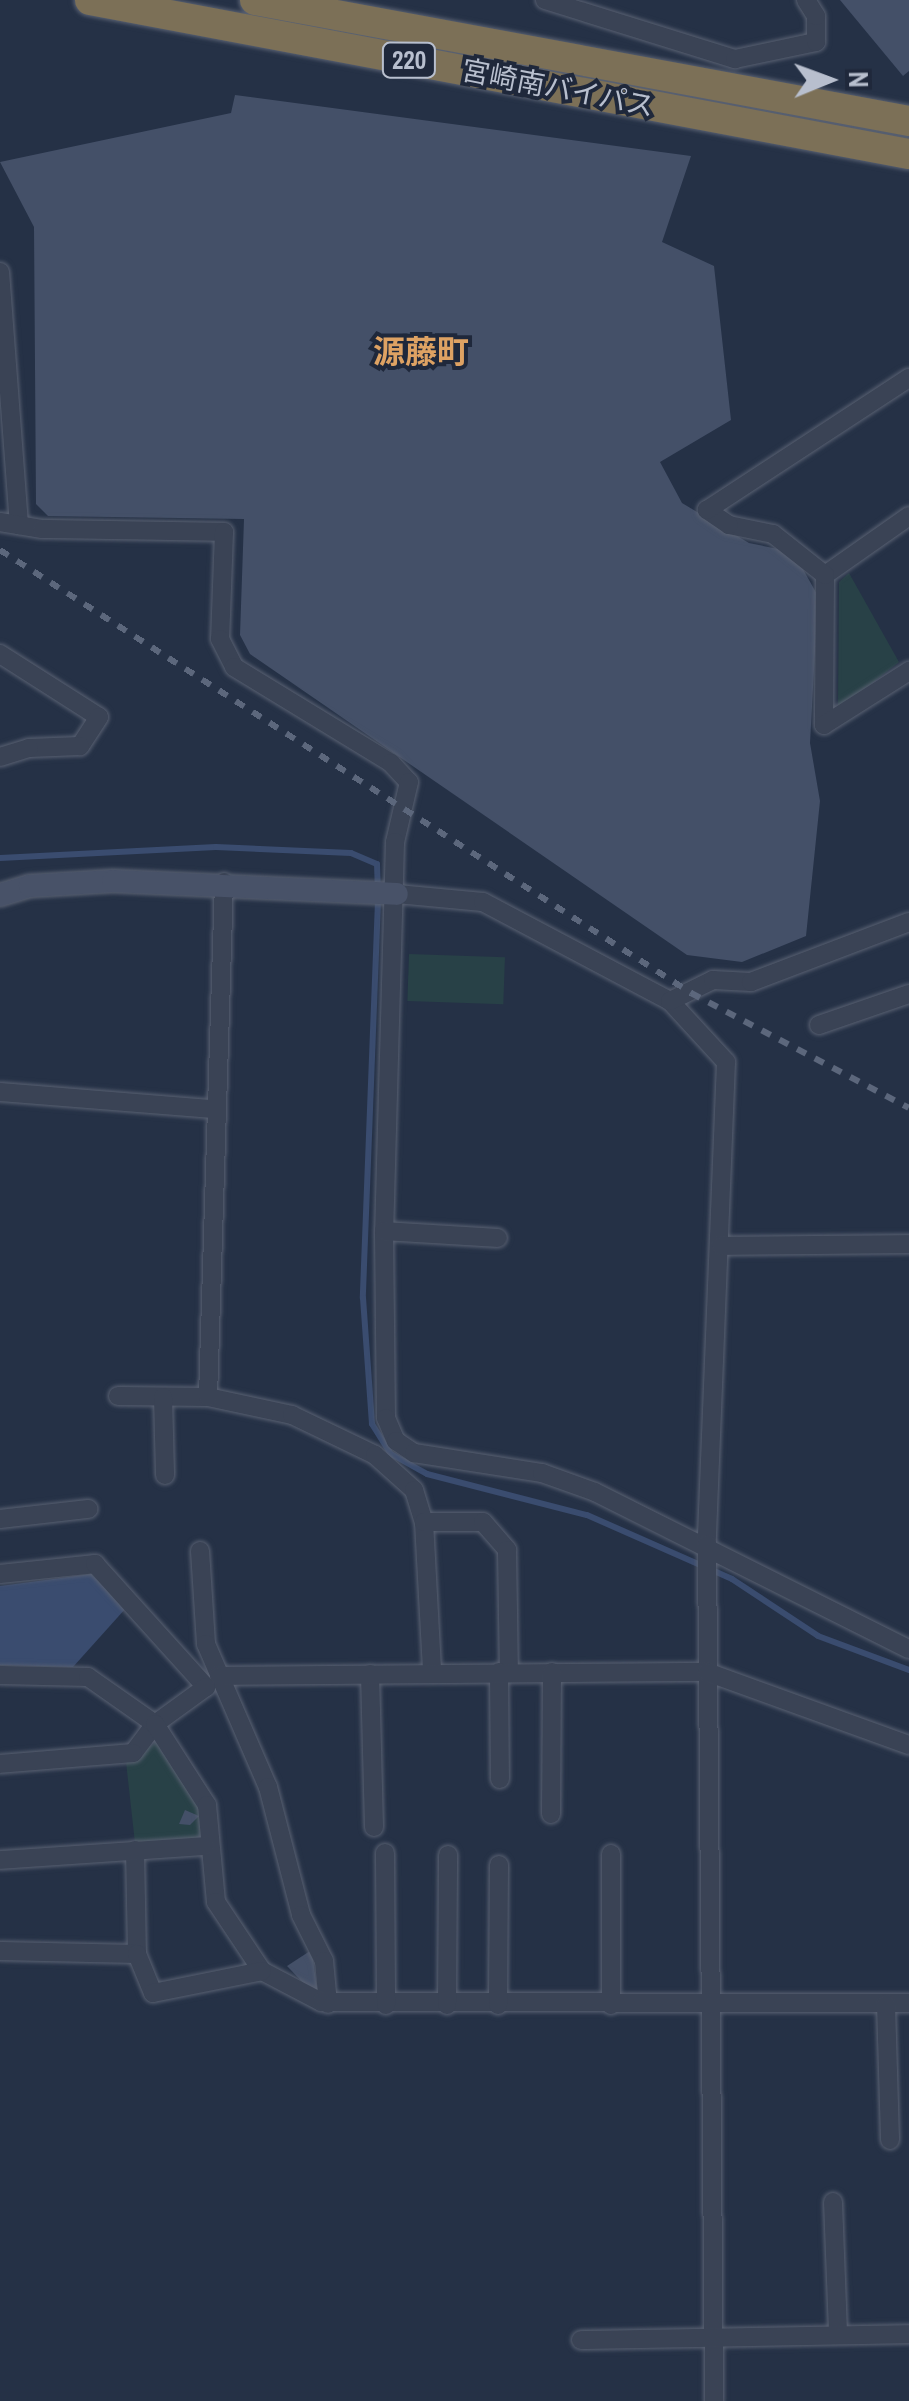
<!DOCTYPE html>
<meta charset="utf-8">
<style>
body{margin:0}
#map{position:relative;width:909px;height:2401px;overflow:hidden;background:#253146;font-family:"Archivo Narrow","Noto Sans JP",sans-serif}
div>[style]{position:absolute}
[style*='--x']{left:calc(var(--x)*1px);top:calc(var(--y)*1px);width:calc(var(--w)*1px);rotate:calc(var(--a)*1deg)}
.green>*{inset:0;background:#284147;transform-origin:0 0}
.water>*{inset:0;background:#3a4c6f}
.stream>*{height:6px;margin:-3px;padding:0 3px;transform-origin:3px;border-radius:3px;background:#3a4c6f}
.building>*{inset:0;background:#445068}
.roads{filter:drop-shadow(0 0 2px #596172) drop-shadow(0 0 2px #596172)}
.street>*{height:18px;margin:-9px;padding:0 9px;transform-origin:9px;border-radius:9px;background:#3a4355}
.secondary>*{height:22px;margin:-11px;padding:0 11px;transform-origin:11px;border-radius:11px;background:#485268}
.highway>*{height:30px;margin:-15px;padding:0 15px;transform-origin:15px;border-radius:15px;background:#7c7057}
.rail>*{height:6px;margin-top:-3px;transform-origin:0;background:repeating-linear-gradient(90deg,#5c677c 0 10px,transparent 0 20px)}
span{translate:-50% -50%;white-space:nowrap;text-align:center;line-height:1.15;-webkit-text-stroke:8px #1f283b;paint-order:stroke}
.shield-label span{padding:2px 8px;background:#1f283b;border:2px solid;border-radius:8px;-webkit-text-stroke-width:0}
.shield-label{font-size:25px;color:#b8bfce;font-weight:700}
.street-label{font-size:28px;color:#b8bfce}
.quarter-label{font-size:32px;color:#dea263;font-weight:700}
.north{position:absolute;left:779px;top:30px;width:100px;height:100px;-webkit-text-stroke:8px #1f283b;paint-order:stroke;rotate:89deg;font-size:28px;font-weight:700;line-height:40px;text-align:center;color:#b8bfce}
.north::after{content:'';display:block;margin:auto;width:35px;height:45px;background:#b8bfce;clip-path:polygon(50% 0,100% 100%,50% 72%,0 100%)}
</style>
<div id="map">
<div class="green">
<i style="clip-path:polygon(849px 573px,899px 662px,838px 710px,839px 582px)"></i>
<i style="left:409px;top:954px;width:96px;height:47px;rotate:2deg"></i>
<i style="clip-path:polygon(163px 1738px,204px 1812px,204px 1837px,135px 1843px,126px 1762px)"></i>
</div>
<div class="water">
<i style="clip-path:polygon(91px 1574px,126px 1608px,73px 1667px,0 1665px,0 1586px)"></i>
</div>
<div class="stream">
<i style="--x:0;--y:858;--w:216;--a:-2.9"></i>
<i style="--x:216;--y:847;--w:135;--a:2.5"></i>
<i style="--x:351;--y:853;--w:28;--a:23"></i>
<i style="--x:377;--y:864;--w:24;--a:88"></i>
<i style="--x:378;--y:901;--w:397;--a:92.2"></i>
<i style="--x:363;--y:1298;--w:126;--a:85.9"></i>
<i style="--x:372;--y:1424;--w:36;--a:58"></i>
<i style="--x:391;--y:1454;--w:41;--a:29.1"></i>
<i style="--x:427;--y:1474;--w:165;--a:14.4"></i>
<i style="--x:587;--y:1515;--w:158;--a:23.8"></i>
<i style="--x:732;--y:1579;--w:103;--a:33.5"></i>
<i style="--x:818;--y:1636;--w:97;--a:20.5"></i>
</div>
<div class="building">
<i style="clip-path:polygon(840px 0,909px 0,909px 71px,903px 76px)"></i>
<i style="clip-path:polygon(235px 95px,691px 156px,662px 242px,714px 266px,731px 420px,660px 462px,682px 503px,749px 543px,783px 550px,799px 562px,818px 596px,810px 743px,820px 801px,806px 936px,742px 962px,687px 955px,250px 654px,240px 635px,244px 519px,48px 516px,36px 504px,34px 227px,0 162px,231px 113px)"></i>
<i style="clip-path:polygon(185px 1810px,199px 1816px,190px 1825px,179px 1824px)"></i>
<i style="clip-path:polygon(310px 1951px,313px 1959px,317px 1989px,309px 1989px,287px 1966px)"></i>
</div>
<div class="roads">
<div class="street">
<i style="--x:545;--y:0;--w:199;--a:17.3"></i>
<i style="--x:735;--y:59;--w:83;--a:-11.9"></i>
<i style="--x:816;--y:42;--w:26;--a:-90"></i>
<i style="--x:816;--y:16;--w:19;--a:-122"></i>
<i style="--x:0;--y:272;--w:254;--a:85.7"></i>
<i style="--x:909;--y:516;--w:103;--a:144.9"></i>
<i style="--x:825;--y:575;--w:150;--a:90.4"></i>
<i style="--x:824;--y:725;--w:101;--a:-32.4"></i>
<i style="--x:0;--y:522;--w:43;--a:9.5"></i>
<i style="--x:42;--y:529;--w:182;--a:0.9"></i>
<i style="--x:224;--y:532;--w:107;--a:92.1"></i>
<i style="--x:220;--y:639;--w:31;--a:63"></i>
<i style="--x:234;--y:667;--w:184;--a:31.4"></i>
<i style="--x:391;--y:763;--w:26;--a:47"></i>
<i style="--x:409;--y:782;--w:62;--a:103.1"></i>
<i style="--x:395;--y:842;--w:389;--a:91.6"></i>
<i style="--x:384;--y:1231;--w:187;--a:89.4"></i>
<i style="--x:386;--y:1418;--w:25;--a:67"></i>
<i style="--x:396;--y:1441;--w:22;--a:34"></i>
<i style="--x:414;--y:1453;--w:130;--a:8.9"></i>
<i style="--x:542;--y:1473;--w:56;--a:19.7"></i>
<i style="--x:595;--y:1492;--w:351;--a:26.6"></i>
<i style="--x:825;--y:575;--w:66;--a:-141.7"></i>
<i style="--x:773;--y:534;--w:45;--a:-168.4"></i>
<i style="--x:729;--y:525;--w:27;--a:-146"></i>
<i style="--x:707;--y:510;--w:241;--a:-33.2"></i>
<i style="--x:0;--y:654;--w:117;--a:32.5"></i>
<i style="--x:99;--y:717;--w:35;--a:123"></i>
<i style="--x:80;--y:746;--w:51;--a:177.8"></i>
<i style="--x:29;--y:748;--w:30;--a:163"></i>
<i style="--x:397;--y:894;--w:86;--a:5.3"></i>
<i style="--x:483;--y:902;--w:212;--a:27.9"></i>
<i style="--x:670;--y:1001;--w:83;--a:47.4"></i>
<i style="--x:726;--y:1062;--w:482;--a:92.3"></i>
<i style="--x:707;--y:1544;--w:857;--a:89.53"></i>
<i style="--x:670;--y:1001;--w:48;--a:-26"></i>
<i style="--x:713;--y:980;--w:38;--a:3"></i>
<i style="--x:751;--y:982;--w:169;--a:-20.8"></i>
<i style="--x:819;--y:1025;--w:95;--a:-19"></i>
<i style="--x:0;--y:1092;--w:214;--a:4.6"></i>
<i style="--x:384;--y:1231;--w:114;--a:3.5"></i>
<i style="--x:721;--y:1246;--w:188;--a:-0.6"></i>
<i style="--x:118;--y:1396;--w:90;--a:0.6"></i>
<i style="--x:208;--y:1397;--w:86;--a:12.1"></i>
<i style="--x:292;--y:1415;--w:92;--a:25.7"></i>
<i style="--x:375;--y:1455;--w:52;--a:41.9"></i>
<i style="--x:414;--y:1490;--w:34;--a:73"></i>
<i style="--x:424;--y:1522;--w:150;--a:86.9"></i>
<i style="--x:163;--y:1397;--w:78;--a:88.5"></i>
<i style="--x:208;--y:1397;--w:515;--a:-88.22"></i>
<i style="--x:0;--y:1519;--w:89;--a:-6.5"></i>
<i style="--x:424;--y:1522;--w:59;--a:0"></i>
<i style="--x:483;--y:1522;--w:37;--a:49"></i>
<i style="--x:507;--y:1550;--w:122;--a:89.1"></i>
<i style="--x:200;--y:1551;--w:93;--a:86.3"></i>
<i style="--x:206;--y:1644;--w:156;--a:66.6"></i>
<i style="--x:268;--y:1787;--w:132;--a:75.5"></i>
<i style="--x:301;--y:1915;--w:51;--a:63.4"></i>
<i style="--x:324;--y:1961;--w:43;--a:84.7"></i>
<i style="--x:0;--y:1574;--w:96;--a:-6"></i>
<i style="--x:95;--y:1564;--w:166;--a:47.9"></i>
<i style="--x:206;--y:1687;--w:63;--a:144"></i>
<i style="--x:155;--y:1724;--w:36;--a:127"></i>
<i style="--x:133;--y:1753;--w:133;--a:175.3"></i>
<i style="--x:499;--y:1672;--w:107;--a:89.5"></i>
<i style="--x:370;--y:1674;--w:153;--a:88.5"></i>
<i style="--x:0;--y:1675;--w:88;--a:1.3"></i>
<i style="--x:88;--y:1677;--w:82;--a:35"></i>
<i style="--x:155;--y:1724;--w:96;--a:57.3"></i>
<i style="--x:207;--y:1805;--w:97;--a:84.7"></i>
<i style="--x:216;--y:1902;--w:83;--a:56.3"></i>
<i style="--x:262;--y:1971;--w:67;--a:27.7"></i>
<i style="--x:321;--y:2002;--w:588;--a:0.1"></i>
<i style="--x:219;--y:1676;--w:488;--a:-0.5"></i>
<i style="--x:707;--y:1672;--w:215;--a:19.9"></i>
<i style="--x:551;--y:1814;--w:142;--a:-89.6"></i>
<i style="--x:135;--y:1850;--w:104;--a:88.9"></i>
<i style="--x:385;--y:1853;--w:152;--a:89.6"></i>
<i style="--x:0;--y:1860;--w:206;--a:-3.9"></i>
<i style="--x:0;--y:1951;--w:137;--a:1.3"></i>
<i style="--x:137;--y:1954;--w:42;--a:67.7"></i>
<i style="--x:153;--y:1993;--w:111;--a:-11.4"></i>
<i style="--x:886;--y:2004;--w:136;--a:88.3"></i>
<i style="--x:447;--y:2005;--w:150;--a:-89.6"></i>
<i style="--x:498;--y:2005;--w:140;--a:-89.6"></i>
<i style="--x:611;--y:2005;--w:151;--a:-90"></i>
<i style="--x:833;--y:2202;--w:133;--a:87.8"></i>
<i style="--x:581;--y:2340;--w:328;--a:-1"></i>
</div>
<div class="secondary">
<i style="--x:0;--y:895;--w:31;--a:-17"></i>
<i style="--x:30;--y:886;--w:83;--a:-3.4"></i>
<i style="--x:113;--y:881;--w:284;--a:2.6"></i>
</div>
<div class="highway">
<i style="--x:90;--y:0;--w:833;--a:10.65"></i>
<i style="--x:255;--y:0;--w:665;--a:10.48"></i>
</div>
</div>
<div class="rail">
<i style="--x:0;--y:550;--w:821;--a:32.66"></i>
<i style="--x:691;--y:993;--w:246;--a:27.8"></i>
</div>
<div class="shield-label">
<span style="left:409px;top:60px">220</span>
</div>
<div class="street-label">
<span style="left:558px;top:88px;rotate:11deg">宮崎南バイパス</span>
</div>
<div class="quarter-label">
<span style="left:421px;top:352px">源藤町</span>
</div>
<div class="north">N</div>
</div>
